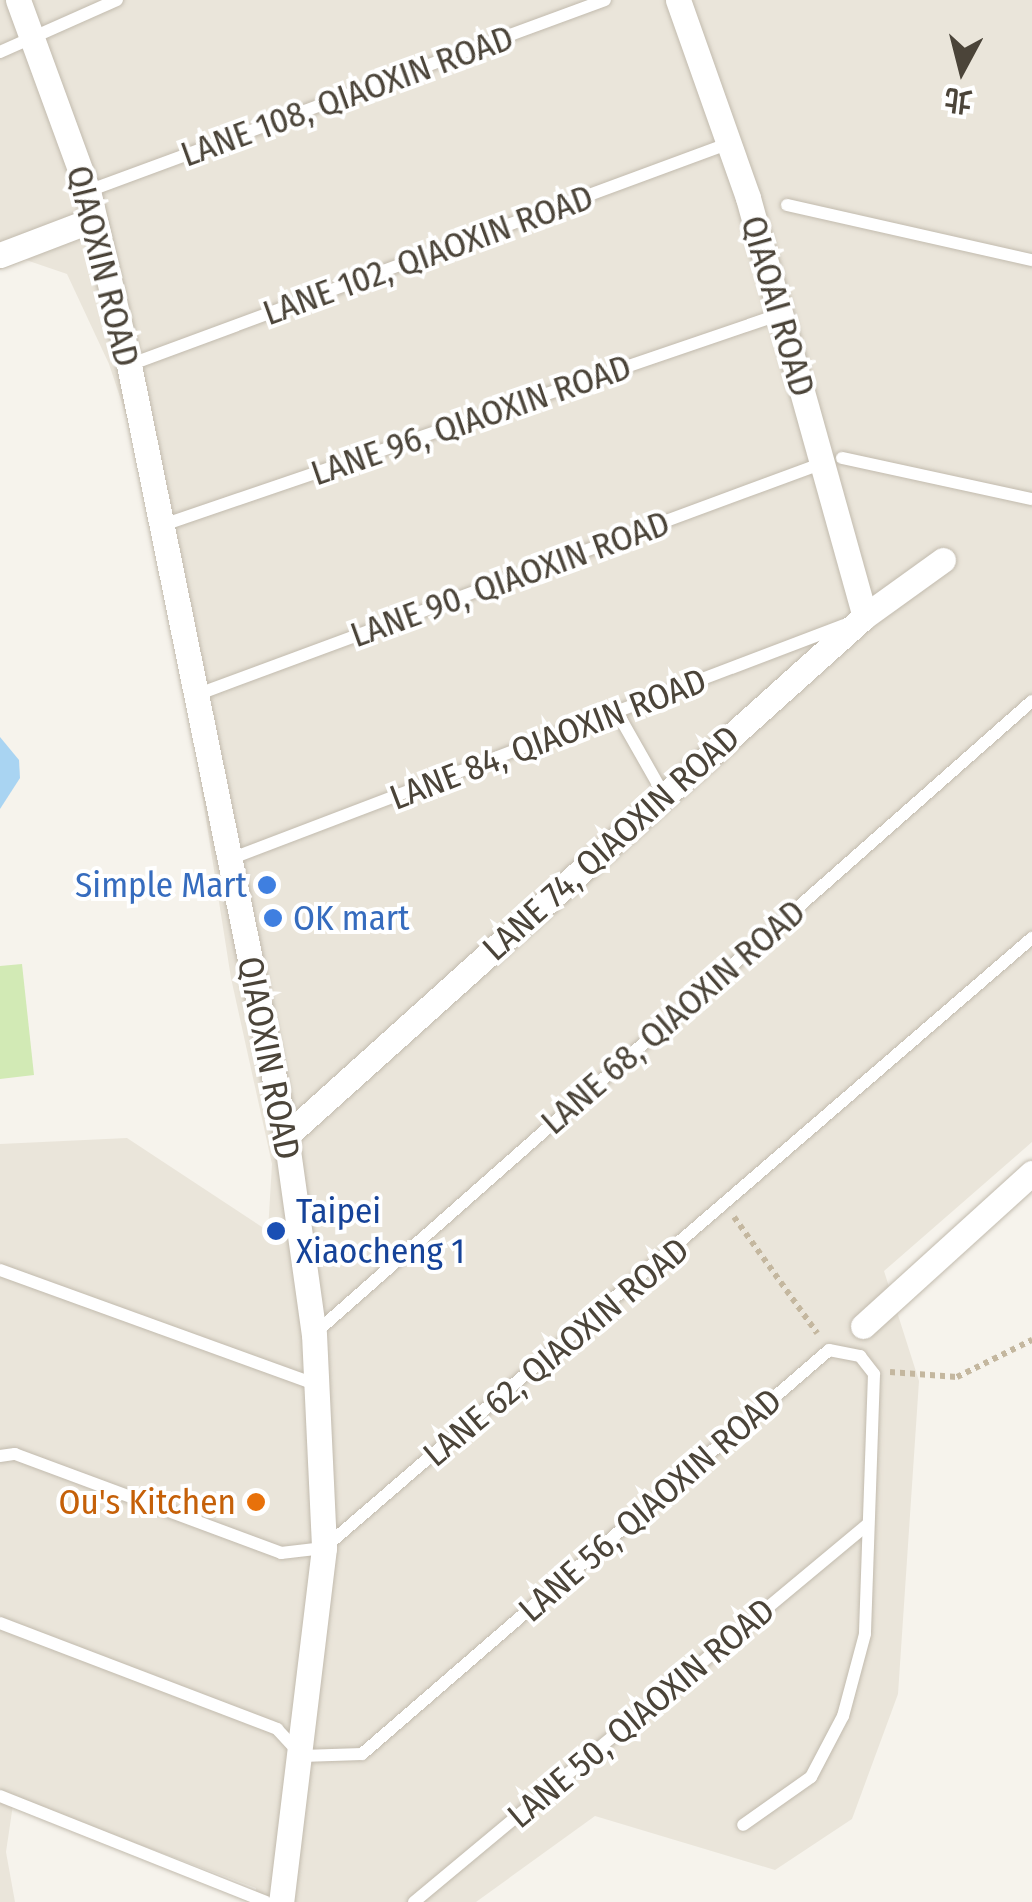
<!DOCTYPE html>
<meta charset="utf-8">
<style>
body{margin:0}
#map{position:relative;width:1032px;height:1902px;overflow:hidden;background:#f6f3ec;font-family:"Fira Sans Condensed","Noto Sans TC",sans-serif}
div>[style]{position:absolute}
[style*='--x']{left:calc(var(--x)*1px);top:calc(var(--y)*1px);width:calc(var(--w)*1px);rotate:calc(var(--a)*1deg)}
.residential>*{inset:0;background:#eae5da}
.green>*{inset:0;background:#d2eab5}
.water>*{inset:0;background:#a9d4f2}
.path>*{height:6px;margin-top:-3px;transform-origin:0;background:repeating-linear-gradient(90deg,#c4b79f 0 5px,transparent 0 10px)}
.roads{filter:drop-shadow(0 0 2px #c2bbae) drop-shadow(0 0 2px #c2bbae)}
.lane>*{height:12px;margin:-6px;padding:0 6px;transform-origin:6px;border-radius:6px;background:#fff}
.street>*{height:25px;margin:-12.5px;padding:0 12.5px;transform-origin:12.5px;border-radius:12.5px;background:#fff}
.dots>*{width:28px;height:28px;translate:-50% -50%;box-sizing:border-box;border:5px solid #fff;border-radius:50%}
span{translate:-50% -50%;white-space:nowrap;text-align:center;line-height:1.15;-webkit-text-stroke:8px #fff;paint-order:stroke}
.street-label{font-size:35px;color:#4b4439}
.shop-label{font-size:35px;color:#366cbe}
.right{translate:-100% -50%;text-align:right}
.left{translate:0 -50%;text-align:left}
.transit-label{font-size:35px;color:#164399}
.food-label{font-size:35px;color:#c56008}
.north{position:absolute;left:912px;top:20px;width:100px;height:100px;-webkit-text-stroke:8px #fff;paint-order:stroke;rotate:187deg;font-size:28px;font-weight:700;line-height:40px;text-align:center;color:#4b4439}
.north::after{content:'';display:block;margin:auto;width:35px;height:45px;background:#4b4439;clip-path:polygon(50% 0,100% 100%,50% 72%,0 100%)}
</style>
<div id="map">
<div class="residential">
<i style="clip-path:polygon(0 0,1032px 0,1032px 1142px,884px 1271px,919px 1381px,898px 1694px,852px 1819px,775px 1870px,595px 1816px,476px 1902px,254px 1902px,256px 1888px,14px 1798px,6px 1852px,15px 1902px,0 1902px,0 1144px,127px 1138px,268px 1231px,272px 1164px,231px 978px,157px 508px,109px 364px,67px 274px,26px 260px,0 270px)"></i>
</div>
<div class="green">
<i style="clip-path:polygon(22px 964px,34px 1075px,0 1079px,0 966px)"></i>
</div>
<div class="water">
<i style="clip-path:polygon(0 737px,19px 760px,20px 778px,0 809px)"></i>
</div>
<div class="path">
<i style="--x:734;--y:1217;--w:143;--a:54.4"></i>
<i style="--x:890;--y:1372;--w:67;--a:4.3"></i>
<i style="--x:957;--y:1377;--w:84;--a:-26.3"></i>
</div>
<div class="roads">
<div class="lane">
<i style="--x:0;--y:52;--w:128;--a:-24"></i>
<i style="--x:88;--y:191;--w:551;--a:-20.28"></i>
<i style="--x:787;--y:205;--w:251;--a:12.7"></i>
<i style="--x:129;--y:365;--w:638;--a:-20.28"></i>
<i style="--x:842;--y:458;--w:194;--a:12.2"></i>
<i style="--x:160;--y:526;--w:656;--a:-18.85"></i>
<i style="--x:196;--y:695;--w:669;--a:-20.31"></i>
<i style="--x:618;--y:714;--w:93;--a:60.4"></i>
<i style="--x:230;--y:859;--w:657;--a:-20.86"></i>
<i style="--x:0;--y:1270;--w:332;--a:19.9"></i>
<i style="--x:314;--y:1334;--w:957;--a:-41.4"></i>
<i style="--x:0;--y:1456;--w:15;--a:-8"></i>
<i style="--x:15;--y:1454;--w:284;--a:20.4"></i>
<i style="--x:281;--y:1553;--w:43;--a:-6.6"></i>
<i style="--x:324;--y:1548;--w:935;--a:-40.75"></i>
<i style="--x:0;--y:1623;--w:297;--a:20.9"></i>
<i style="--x:277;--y:1729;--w:37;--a:47"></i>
<i style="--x:302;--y:1756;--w:60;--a:-1.9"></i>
<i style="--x:362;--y:1754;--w:617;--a:-40.86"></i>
<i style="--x:829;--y:1350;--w:32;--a:11"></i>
<i style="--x:860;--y:1356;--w:23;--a:52"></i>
<i style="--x:874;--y:1374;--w:260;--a:92"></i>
<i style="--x:865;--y:1634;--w:85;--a:105"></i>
<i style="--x:843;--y:1716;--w:69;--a:117.7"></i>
<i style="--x:811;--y:1777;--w:83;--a:144.8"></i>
<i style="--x:0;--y:1796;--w:286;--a:21.7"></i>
<i style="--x:414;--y:1902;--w:591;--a:-39.78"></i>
</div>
<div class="street">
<i style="--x:18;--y:0;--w:203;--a:69.9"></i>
<i style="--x:88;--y:191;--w:179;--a:76.7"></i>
<i style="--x:129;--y:365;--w:787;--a:78.49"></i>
<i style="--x:286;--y:1136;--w:200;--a:82"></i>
<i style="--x:314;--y:1334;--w:214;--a:87.3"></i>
<i style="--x:324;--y:1548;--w:357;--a:96.9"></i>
<i style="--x:678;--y:0;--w:210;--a:70.5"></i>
<i style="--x:748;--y:198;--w:434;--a:74.4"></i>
<i style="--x:0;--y:255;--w:95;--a:-20.9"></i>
<i style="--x:286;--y:1136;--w:778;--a:-41.93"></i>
<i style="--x:865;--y:616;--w:96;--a:-35.7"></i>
<i style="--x:863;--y:1326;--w:228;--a:-42.2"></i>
</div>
</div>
<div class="dots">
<i style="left:267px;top:885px;background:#3f7fe0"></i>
<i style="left:273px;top:918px;background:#3f7fe0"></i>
<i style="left:276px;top:1231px;background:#1a4fb4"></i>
<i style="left:256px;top:1502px;background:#e8710a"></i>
</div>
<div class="street-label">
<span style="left:347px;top:96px;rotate:-20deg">LANE 108, QIAOXIN ROAD</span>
<span style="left:428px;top:255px;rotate:-20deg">LANE 102, QIAOXIN ROAD</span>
<span style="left:103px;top:266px;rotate:76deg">QIAOXIN ROAD</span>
<span style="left:778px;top:306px;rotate:74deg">QIAOAI ROAD</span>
<span style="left:471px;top:420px;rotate:-19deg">LANE 96, QIAOXIN ROAD</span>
<span style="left:510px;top:579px;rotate:-20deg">LANE 90, QIAOXIN ROAD</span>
<span style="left:548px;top:739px;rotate:-21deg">LANE 84, QIAOXIN ROAD</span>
<span style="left:611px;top:843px;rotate:-42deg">LANE 74, QIAOXIN ROAD</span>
<span style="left:673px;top:1017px;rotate:-41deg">LANE 68, QIAOXIN ROAD</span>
<span style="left:269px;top:1058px;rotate:79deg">QIAOXIN ROAD</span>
<span style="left:556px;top:1352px;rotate:-40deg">LANE 62, QIAOXIN ROAD</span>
<span style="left:650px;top:1505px;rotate:-41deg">LANE 56, QIAOXIN ROAD</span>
<span style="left:641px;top:1713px;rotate:-40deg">LANE 50, QIAOXIN ROAD</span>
</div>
<div class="shop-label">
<span class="right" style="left:247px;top:885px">Simple Mart</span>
<span class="left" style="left:293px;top:918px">OK mart</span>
</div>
<div class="transit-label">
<span class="left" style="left:296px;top:1231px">Taipei<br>Xiaocheng 1</span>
</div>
<div class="food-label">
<span class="right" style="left:236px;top:1502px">Ou's Kitchen</span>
</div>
<div class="north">北</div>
</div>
